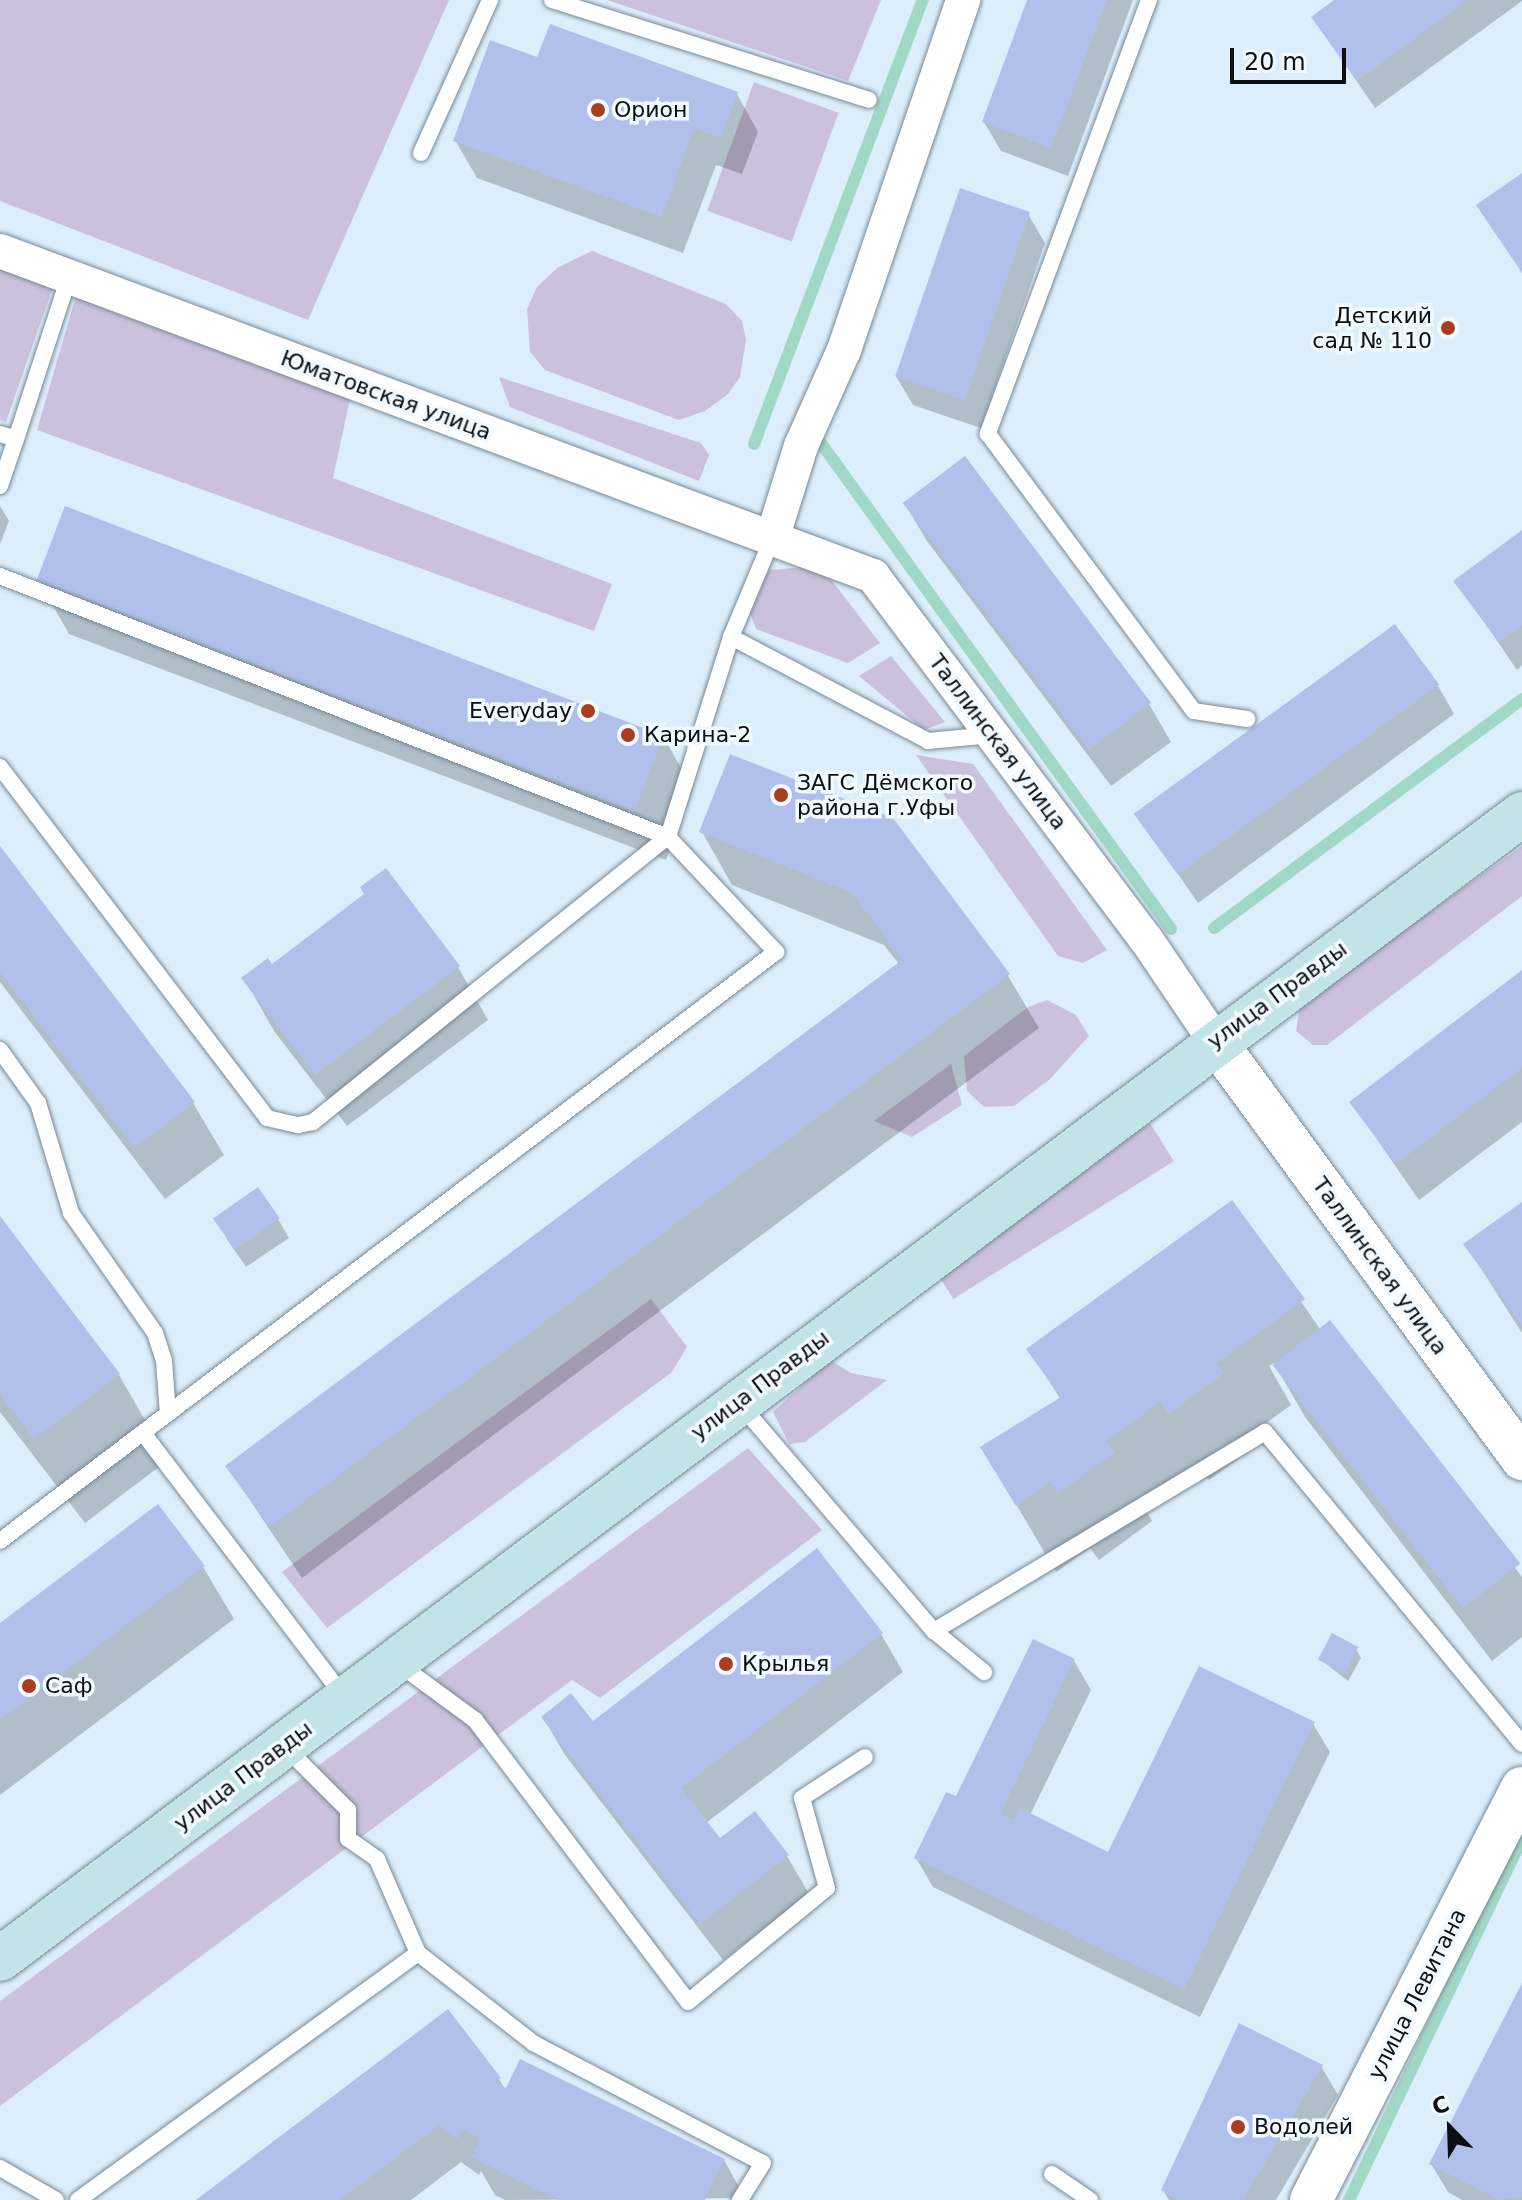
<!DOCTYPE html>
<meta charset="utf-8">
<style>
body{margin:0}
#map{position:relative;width:1522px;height:2200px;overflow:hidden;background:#dceefb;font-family:"DejaVu Sans",sans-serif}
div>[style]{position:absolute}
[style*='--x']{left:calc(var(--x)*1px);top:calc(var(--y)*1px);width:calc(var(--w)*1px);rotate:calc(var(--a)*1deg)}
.green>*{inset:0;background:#cbc1dd;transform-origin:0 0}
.shadow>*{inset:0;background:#0003}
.stream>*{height:12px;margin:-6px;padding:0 6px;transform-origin:6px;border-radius:6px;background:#a0d8c6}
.building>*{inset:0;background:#b1c0eb;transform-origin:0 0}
.roads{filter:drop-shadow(0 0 2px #788994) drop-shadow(0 0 2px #788994)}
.service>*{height:16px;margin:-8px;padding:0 8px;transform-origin:8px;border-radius:8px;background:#fff}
.minor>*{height:34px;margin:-17px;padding:0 17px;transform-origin:17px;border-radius:17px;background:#fff}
.tertiary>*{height:42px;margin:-21px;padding:0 21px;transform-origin:21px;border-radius:21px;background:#fff}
.secondary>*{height:44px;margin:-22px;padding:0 22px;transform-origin:22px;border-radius:22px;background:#c2e4e7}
.dots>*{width:22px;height:22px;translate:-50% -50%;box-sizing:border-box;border:4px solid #f2faff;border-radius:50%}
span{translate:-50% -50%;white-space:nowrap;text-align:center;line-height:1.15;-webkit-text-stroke:7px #f2faff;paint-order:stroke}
.poi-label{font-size:22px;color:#090f13}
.left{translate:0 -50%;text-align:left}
.right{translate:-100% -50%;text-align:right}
.street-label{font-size:22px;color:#090f13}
.north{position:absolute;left:1410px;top:2088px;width:80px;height:80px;-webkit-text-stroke:6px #f2faff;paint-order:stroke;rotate:337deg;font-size:22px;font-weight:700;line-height:32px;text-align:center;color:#090f13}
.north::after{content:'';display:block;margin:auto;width:28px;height:36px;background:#090f13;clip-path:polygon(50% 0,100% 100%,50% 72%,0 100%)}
.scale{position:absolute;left:1230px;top:48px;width:116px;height:36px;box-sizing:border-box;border:4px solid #090f13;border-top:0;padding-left:10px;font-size:24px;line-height:28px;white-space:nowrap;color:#090f13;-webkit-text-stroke:6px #f2faff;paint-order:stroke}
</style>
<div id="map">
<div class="green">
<i style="clip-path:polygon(0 0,449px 0,308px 320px,0 201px)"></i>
<i style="clip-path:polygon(607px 0,881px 0,848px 81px)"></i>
<i style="left:754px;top:82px;width:90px;height:137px;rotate:20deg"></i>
<i style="clip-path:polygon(592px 251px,726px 304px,742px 321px,746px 340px,740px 377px,728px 394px,705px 411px,679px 420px,545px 370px,530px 352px,527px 309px,537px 287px,557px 268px)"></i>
<i style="clip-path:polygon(0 266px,53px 287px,6px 422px,0 420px)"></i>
<i style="clip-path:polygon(76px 296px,351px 394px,333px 478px,612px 584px,594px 631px,37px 430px)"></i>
<i style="clip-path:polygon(499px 377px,701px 443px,709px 455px,699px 481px,510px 407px)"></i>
<i style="clip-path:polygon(804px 567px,829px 577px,880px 643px,848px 663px,756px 629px,748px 607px,769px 570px)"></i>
<i style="clip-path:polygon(891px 656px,945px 722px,924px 730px,859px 676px)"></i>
<i style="clip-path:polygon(916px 755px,973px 764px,1107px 950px,1083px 963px,1058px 956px)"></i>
<i style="clip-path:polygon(1522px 846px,1522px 896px,1327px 1045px,1313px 1045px,1296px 1031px,1300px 1005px)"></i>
<i style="clip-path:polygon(1047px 1000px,1076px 1015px,1089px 1036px,1049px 1080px,1014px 1106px,984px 1107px,967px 1091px,964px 1056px,1028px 1007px)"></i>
<i style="clip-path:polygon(951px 1064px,962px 1105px,912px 1137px,874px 1121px)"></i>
<i style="left:1150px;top:1123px;width:45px;height:260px;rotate:58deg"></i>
<i style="clip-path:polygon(651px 1299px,687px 1347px,672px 1372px,327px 1628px,282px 1572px)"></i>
<i style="clip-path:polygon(830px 1360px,851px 1373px,887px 1380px,805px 1442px,789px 1444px,773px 1412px)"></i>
<i style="clip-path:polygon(748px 1448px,822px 1530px,600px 1698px,572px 1680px,0 2106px,0 2001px)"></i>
</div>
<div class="shadow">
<i style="clip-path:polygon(1030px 0,1133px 0,1068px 176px,1001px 151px,984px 122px)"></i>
<i style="clip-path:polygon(1337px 0,1522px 0,1522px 1px,1375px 108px,1313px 17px)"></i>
<i style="clip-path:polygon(539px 60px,737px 94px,758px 132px,742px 174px,716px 165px,683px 253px,477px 178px,455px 140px)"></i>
<i style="clip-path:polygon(1028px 214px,1045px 243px,981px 428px,913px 405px,896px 376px)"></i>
<i style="clip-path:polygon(905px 504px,1149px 704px,1171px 742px,1111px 786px,927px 541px)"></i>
<i style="clip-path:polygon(0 506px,9px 521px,0 544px)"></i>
<i style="clip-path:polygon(1522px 532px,1522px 665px,1517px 670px,1456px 581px)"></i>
<i style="clip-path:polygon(39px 581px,663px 736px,693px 789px,666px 860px,69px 634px)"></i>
<i style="clip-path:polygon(1438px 686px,1454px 714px,1198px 903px,1138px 816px)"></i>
<i style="clip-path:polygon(892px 820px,1008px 976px,1039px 1028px,302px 1578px,227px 1466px,899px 964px,884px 945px,732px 885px,702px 832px)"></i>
<i style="clip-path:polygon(0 849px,193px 1103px,224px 1155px,165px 1199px,0 982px)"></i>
<i style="clip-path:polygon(385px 871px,458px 967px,488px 1020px,347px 1126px,274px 1031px,244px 978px,272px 966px,366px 895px)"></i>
<i style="clip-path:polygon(1522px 973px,1522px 1122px,1419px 1200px,1351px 1102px)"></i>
<i style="clip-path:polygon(1232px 1202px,1320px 1329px,1329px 1322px,1522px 1577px,1522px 1637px,1492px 1661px,1305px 1417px,1274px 1363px,1269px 1366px,1291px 1405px,1255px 1431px,1262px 1442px,1209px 1480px,1200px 1469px,1145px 1509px,1152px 1521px,1099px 1560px,1090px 1548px,1056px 1572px,983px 1448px,1061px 1400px,1029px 1350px)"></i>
<i style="clip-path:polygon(1522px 1204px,1522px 1333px,1466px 1245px)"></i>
<i style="clip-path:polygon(0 1219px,119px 1375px,168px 1460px,85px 1523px,0 1412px)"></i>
<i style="clip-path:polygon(278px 1219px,289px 1238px,246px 1267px,226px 1238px)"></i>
<i style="clip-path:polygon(203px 1567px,234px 1619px,0 1795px,0 1626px)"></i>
<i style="clip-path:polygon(881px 1634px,903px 1672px,706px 1823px,720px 1841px,787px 1856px,809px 1894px,723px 1960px,565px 1755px,543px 1717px,593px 1724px)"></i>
<i style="clip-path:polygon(1356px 1649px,1361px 1658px,1348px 1681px,1320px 1659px)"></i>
<i style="clip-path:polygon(1074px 1661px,1091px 1690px,1030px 1815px,1109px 1854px,1313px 1724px,1330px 1752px,1200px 2017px,933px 1887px,916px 1858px,956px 1799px)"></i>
<i style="clip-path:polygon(1522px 1990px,1522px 2200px,1462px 2200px,1448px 2192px,1431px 2164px)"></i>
<i style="clip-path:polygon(1321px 2066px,1338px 2095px,1276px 2200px,1169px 2200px,1163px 2190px)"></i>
<i style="clip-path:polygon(499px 2079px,506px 2091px,724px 2160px,745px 2198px,505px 2200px,495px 2195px,481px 2171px,479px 2175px,461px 2162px,411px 2200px,200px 2200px)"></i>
</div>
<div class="stream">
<i style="--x:821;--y:443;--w:599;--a:54.24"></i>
<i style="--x:754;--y:444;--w:475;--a:-69.2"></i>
<i style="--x:1214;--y:928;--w:384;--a:-36.6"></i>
<i style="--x:1349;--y:2200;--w:400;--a:-64.4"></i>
</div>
<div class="building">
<i style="clip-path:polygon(1027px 0,1107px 0,1051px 148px,982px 122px)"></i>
<i style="clip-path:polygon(1334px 0,1467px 0,1357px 81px,1311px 17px)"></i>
<i style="clip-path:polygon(550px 24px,738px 92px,721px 138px,694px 128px,662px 217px,453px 141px,490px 40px,537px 57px)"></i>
<i style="clip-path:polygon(1522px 173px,1522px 273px,1476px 205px)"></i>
<i style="left:960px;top:188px;width:74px;height:199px;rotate:19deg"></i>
<i style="left:965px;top:456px;width:309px;height:78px;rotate:53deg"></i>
<i style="left:65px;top:506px;width:641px;height:80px;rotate:21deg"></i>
<i style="clip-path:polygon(1522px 530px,1522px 625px,1499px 642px,1453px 581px)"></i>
<i style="left:1395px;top:624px;width:75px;height:323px;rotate:54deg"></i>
<i style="clip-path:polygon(730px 754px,893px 818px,1010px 974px,270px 1527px,225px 1466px,902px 960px,852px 893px,699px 832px)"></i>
<i style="clip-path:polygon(0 846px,195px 1102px,134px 1148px,0 972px)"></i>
<i style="clip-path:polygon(386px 868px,460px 966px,315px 1075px,241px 978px,268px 958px,272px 964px,364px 894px,360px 887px)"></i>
<i style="clip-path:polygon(1522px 970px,1522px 1068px,1396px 1164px,1349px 1102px)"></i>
<i style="left:258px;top:1187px;width:38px;height:55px;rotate:55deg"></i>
<i style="clip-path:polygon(1232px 1200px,1305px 1299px,1217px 1363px,1224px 1373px,1169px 1414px,1160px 1402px,1106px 1441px,1115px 1453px,1058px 1493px,1050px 1481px,1016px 1506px,980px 1447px,1061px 1397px,1026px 1349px)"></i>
<i style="clip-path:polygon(1522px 1202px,1522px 1325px,1463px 1244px)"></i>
<i style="clip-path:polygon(0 1216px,120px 1374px,34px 1439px,0 1394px)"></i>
<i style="left:1330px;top:1320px;width:309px;height:73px;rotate:52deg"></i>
<i style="clip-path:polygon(158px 1504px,205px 1566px,0 1720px,0 1623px)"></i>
<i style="clip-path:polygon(817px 1548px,883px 1633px,681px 1788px,720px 1838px,755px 1811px,789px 1855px,700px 1924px,541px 1717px,571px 1693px,593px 1721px)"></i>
<i style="left:1332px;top:1633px;width:30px;height:30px;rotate:28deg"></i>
<i style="clip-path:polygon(1033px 1639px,1075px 1659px,1000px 1814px,1014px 1820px,1020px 1808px,1108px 1852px,1199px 1666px,1315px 1722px,1184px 1989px,914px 1858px,946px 1792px,956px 1796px)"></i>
<i style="clip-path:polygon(1522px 1983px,1522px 2197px,1500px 2200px,1429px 2164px)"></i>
<i style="clip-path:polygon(448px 2009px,501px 2078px,495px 2082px,506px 2088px,520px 2059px,725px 2159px,705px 2200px,558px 2200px,471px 2157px,480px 2138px,462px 2129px,457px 2139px,439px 2125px,340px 2200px,196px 2200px)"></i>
<i style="clip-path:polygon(1239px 2023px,1323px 2065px,1243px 2200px,1178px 2200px,1161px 2190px)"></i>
</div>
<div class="roads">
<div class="service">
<i style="--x:552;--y:0;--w:332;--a:17.5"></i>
<i style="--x:1149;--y:0;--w:463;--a:110.4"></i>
<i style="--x:988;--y:434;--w:345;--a:53.4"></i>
<i style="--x:1194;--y:711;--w:54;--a:8.6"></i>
<i style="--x:421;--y:153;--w:168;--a:-65.7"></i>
<i style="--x:0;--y:434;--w:17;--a:17"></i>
<i style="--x:16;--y:439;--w:170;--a:-71.9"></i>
<i style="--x:0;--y:486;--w:50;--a:-71.2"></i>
<i style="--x:0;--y:576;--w:717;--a:21.34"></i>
<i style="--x:668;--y:837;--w:158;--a:46.8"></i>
<i style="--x:776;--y:952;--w:974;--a:142.8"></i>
<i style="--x:731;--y:637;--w:223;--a:27.8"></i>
<i style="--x:928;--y:741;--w:64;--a:-5.4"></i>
<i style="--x:0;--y:767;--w:441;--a:52.7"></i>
<i style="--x:267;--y:1118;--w:32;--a:13"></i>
<i style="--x:298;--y:1125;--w:15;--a:-11"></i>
<i style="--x:313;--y:1122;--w:455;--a:-38.8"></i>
<i style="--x:668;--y:837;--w:210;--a:-72.5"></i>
<i style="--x:731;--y:637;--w:106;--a:-67.3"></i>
<i style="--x:0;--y:1050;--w:65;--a:54.4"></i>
<i style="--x:38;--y:1103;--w:115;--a:73.3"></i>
<i style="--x:71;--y:1213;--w:146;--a:55"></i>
<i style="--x:155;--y:1333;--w:29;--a:72"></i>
<i style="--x:164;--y:1361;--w:53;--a:85.7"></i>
<i style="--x:739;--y:1403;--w:300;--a:49.5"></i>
<i style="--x:934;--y:1631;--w:65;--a:39.4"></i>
<i style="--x:143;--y:1433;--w:333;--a:52.7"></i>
<i style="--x:934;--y:1631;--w:386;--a:-31"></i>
<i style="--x:1265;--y:1432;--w:404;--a:50.5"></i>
<i style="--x:396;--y:1662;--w:98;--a:36.3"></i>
<i style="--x:475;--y:1720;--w:353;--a:52.9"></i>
<i style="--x:688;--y:2002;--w:180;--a:-39.4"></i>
<i style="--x:827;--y:1888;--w:93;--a:-105.5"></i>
<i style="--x:802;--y:1798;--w:75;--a:-33.1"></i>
<i style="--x:418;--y:1953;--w:146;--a:38"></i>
<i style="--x:533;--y:2043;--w:259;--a:27.6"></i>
<i style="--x:763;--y:2163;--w:44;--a:121.9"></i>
<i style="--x:0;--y:2168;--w:64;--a:29.7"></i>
<i style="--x:1052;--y:2174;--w:46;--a:34.4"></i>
<i style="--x:78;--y:2200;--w:420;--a:-36"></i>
<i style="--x:418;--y:1953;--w:103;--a:-113.6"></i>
<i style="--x:377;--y:1859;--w:35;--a:-145"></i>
<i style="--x:348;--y:1839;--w:29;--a:-90"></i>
<i style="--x:348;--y:1810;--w:91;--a:-135"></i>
</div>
<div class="minor">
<i style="--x:0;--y:251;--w:932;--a:20.42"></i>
<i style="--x:873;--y:576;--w:454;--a:53.1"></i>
<i style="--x:1146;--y:939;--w:123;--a:55.9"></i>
<i style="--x:772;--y:539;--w:97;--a:-72.7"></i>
<i style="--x:801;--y:446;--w:105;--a:-65.9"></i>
<i style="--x:844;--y:350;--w:370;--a:-71.2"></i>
</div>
<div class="tertiary">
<i style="--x:1215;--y:1041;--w:519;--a:53.7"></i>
<i style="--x:1311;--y:2200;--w:463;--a:-62.9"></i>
</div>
<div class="secondary">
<i style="--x:0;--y:1959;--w:1905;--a:-36.95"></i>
</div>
</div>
<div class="dots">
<i style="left:598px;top:110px;background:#a63e1f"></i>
<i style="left:1448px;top:328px;background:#a63e1f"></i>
<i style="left:588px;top:711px;background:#a63e1f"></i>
<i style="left:628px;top:735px;background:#a63e1f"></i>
<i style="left:781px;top:795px;background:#a63e1f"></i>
<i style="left:726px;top:1664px;background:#a63e1f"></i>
<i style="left:29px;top:1686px;background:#a63e1f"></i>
<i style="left:1238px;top:2127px;background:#a63e1f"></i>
</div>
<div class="poi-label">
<span class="left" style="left:614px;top:110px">Орион</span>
<span class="right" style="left:1432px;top:328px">Детский<br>сад № 110</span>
<span class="right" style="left:572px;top:711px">Everyday</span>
<span class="left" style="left:644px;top:735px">Карина-2</span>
<span class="left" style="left:797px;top:795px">ЗАГС Дёмского<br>района г.Уфы</span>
<span class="left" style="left:742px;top:1664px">Крылья</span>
<span class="left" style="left:45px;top:1686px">Саф</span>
<span class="left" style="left:1254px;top:2127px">Водолей</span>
</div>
<div class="street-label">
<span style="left:386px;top:395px;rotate:20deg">Юматовская улица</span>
<span style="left:998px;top:742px;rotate:53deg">Таллинская улица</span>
<span style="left:1277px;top:995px;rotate:-36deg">улица Правды</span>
<span style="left:1380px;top:1266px;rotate:54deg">Таллинская улица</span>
<span style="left:760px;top:1385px;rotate:-37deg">улица Правды</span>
<span style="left:243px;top:1776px;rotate:-37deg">улица Правды</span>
<span style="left:1417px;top:1994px;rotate:-63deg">улица Левитана</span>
</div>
<div class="north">С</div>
<div class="scale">20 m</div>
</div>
